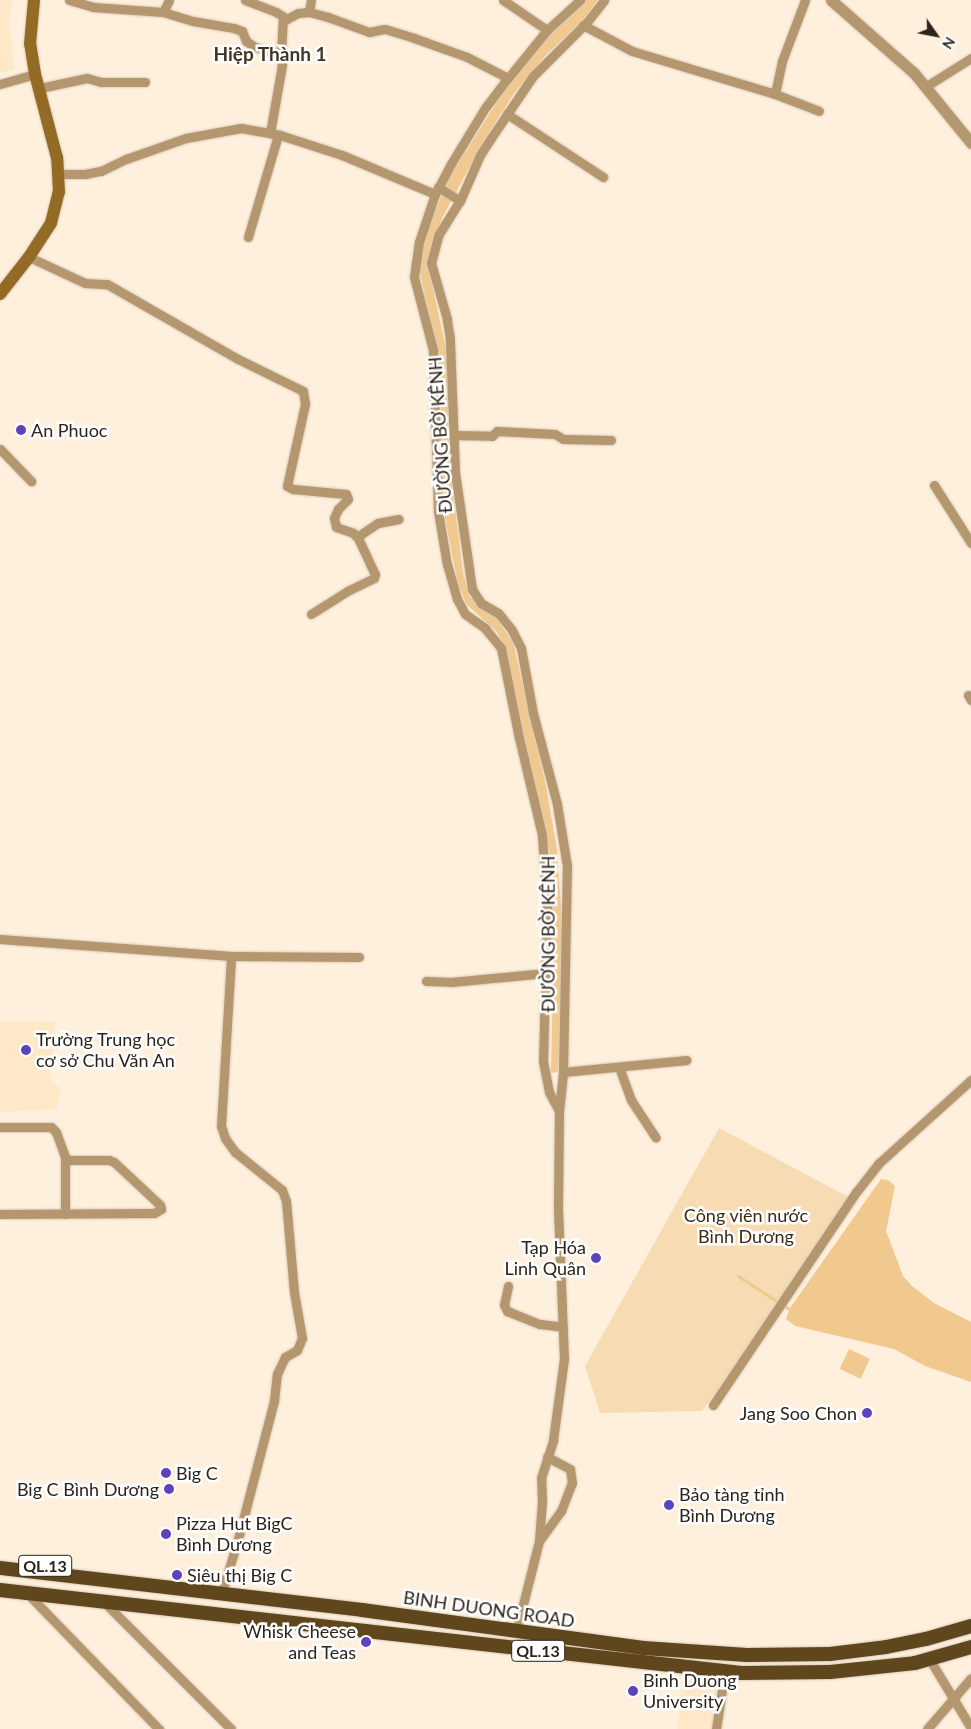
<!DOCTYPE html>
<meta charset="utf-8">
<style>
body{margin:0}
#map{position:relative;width:971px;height:1729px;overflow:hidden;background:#fef0dc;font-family:Lato,sans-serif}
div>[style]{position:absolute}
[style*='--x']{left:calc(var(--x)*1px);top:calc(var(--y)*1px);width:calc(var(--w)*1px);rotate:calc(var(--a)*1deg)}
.built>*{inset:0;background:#ffe8c8;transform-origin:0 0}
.green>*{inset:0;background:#f6dbb3}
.water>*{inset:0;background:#f1c98f;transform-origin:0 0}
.stream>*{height:3px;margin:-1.5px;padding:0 1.5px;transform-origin:1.5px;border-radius:1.5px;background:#f1c98f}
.roads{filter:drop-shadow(0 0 1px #d8cbb9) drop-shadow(0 0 1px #d8cbb9)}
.minor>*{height:9px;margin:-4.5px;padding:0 4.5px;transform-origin:4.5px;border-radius:4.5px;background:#b4976e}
.tertiary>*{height:11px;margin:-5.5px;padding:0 5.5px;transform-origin:5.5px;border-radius:5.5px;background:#b4976e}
.secondary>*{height:12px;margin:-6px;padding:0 6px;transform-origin:6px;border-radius:6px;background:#946b25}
.trunk>*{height:14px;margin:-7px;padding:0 7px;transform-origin:7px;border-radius:7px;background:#5f461c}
.dots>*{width:14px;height:14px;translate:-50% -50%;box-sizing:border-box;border:2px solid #fff;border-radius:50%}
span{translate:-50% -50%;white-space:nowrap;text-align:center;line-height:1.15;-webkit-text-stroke:5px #fff;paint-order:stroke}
.shield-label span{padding:1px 4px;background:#fff;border:1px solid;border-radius:4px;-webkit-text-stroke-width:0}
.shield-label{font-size:16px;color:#2b241b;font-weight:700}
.poi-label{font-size:18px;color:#2b241b}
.left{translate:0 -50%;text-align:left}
.right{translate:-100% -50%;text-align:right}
.street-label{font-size:18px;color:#2b241b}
.park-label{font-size:18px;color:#3c2b11}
.neighbourhood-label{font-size:19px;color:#41331f;font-weight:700}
.north{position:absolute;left:911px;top:10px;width:50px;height:50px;-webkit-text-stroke:4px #fff;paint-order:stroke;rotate:123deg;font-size:14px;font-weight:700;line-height:20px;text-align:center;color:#2b241b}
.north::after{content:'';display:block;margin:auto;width:18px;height:22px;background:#2b241b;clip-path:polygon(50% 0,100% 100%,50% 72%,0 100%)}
</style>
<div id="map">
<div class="built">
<i style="clip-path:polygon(0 0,13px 0,9px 17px,14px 70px,0 73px)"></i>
<i style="clip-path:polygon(0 1021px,55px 1021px,50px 1080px,61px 1090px,57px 1109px,0 1112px)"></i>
<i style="left:682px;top:1678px;width:36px;height:51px;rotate:5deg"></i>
</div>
<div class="green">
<i style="clip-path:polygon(719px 1128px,854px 1200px,702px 1411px,600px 1413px,585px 1366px)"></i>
</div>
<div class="water">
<i style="clip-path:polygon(586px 0,598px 0,583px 20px,545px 56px,513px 95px,483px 142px,442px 218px,430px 254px,429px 270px,447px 354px,449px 460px,463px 573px,470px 597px,494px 615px,513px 642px,546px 786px,557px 849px,562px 923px,561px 1029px,558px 1072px,551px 1073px,553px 980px,549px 850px,504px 645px,496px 631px,466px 604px,458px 584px,442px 503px,440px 384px,437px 349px,419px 269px,425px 236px,448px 179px,509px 83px,557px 26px,567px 20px)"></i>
<i style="clip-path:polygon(881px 1179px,888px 1180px,895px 1186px,886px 1231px,903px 1276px,912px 1286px,934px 1303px,971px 1322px,971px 1382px,925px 1366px,894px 1349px,795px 1326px,786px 1319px,790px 1308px)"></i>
<i style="left:849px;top:1349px;width:23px;height:22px;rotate:25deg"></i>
</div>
<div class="stream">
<i style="--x:738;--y:1276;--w:64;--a:32.9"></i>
</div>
<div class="roads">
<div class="minor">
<i style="--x:69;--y:0;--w:25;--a:16"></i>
<i style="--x:93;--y:7;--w:70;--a:4.1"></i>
<i style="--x:163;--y:12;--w:31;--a:17"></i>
<i style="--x:193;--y:21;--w:42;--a:9.7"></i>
<i style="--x:234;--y:28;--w:9;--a:21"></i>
<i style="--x:242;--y:31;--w:11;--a:68"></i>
<i style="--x:246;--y:41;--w:11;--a:34"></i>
<i style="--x:255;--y:47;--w:27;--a:15"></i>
<i style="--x:281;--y:54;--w:11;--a:85"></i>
<i style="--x:282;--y:65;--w:69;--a:100"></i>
<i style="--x:245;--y:0;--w:33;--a:21"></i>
<i style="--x:276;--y:12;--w:13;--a:32"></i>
<i style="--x:503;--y:0;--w:53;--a:34.3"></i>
<i style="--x:163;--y:12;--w:13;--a:-63"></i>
<i style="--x:309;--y:12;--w:12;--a:-81"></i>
<i style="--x:583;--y:25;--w:55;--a:28"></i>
<i style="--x:632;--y:51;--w:149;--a:16.7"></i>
<i style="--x:775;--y:94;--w:47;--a:21.1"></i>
<i style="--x:281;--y:54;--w:33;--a:-87"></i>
<i style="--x:283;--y:21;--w:17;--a:-28"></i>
<i style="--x:298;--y:13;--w:11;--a:-5"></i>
<i style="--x:309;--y:12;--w:20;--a:15"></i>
<i style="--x:328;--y:17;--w:44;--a:20.1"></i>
<i style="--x:369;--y:32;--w:16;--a:-11"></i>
<i style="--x:385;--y:29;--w:30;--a:17"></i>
<i style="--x:414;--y:38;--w:56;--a:19.7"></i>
<i style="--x:467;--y:57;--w:46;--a:27.1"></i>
<i style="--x:0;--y:84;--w:36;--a:-16"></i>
<i style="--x:925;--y:87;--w:54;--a:-32.2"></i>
<i style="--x:40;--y:88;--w:48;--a:-12"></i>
<i style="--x:87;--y:78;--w:15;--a:16"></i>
<i style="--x:101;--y:82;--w:44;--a:0"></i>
<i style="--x:775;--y:94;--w:34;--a:-78"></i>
<i style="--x:782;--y:61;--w:65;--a:-69.3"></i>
<i style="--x:507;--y:114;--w:115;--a:33.3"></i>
<i style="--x:59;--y:174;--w:26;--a:0"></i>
<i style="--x:85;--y:174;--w:16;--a:-11"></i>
<i style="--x:101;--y:171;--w:28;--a:-26"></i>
<i style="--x:126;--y:159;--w:64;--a:-19.3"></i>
<i style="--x:186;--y:138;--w:56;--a:-10.3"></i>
<i style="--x:241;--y:128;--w:40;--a:10"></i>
<i style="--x:280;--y:135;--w:65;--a:17.9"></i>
<i style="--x:342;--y:155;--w:101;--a:22.8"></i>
<i style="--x:438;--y:187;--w:26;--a:32"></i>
<i style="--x:248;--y:237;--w:106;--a:-73.6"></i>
<i style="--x:29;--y:257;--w:62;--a:24.9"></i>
<i style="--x:85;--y:283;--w:22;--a:3"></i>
<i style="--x:107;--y:284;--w:151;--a:29.8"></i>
<i style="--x:238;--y:359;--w:72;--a:26.2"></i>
<i style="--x:303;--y:391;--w:13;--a:81"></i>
<i style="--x:305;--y:404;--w:84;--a:102.4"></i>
<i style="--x:287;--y:486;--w:7;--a:27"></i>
<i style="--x:293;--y:489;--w:53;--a:5.4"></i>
<i style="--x:346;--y:494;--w:5;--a:68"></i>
<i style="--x:348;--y:499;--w:14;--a:135"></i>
<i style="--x:338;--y:509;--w:10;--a:114"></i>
<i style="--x:334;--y:518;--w:9;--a:77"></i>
<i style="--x:336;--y:527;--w:18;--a:19"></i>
<i style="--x:353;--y:533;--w:7;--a:45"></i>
<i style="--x:358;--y:538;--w:40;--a:65"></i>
<i style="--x:375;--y:574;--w:4;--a:104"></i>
<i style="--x:374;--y:578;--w:28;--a:154"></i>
<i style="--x:349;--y:590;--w:45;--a:147.7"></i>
<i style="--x:453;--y:435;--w:39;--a:1"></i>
<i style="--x:492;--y:436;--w:7;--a:-45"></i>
<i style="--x:497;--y:431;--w:58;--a:3"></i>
<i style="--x:555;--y:434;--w:9;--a:32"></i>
<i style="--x:563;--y:439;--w:48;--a:1.2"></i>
<i style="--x:0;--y:449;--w:45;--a:45.9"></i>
<i style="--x:934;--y:485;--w:69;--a:57.5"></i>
<i style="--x:357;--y:537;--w:25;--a:-34"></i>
<i style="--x:378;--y:523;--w:21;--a:-11"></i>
<i style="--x:968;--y:695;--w:6;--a:59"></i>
<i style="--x:0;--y:939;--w:232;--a:4.2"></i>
<i style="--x:231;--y:956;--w:128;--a:0.4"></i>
<i style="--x:426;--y:981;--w:25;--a:2"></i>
<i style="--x:451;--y:982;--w:95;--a:-5.4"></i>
<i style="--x:619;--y:1067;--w:35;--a:70"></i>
<i style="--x:631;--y:1100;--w:45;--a:56.7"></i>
<i style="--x:563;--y:1072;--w:124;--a:-5.6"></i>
<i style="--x:559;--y:1111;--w:39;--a:-84"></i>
<i style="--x:563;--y:1072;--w:206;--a:-88.9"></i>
<i style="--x:567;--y:866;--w:63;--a:-99.2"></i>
<i style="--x:557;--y:804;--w:94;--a:-104.8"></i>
<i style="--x:533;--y:713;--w:66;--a:-100.5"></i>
<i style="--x:521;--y:648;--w:20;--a:-117"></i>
<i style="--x:512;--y:630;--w:22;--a:-129"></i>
<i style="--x:498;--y:613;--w:20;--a:-150"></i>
<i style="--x:481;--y:603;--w:17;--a:-123"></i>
<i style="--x:472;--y:589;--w:118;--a:-98.3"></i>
<i style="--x:455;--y:472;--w:133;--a:-92.2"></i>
<i style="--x:450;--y:339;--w:20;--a:-99"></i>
<i style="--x:447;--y:319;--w:58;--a:-105.9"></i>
<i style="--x:431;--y:263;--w:30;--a:-75"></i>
<i style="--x:439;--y:234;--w:39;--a:-58"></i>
<i style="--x:460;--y:201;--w:50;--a:-66.5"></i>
<i style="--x:480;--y:155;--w:20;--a:-57"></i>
<i style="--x:491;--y:138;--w:75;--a:-55.9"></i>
<i style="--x:533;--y:76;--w:76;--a:-45"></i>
<i style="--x:587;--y:22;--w:28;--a:-52"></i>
<i style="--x:0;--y:1127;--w:51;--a:0"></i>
<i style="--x:51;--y:1127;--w:7;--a:45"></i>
<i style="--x:56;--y:1132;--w:27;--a:70"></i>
<i style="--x:65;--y:1157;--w:4;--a:45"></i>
<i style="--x:68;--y:1160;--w:41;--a:0"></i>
<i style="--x:109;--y:1160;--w:5;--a:22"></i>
<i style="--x:114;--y:1162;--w:63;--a:43.1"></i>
<i style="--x:160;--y:1205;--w:4;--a:76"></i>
<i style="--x:161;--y:1209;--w:8;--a:150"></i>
<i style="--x:154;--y:1213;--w:154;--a:179.6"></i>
<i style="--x:65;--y:1157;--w:57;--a:90"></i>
<i style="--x:508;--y:1286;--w:19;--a:102"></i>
<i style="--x:504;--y:1305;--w:7;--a:63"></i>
<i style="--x:507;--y:1311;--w:35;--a:22"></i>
<i style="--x:540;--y:1324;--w:23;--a:7"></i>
<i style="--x:713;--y:1405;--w:258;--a:-56.1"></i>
<i style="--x:857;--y:1191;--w:36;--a:-52"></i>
<i style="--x:879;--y:1163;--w:124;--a:-42.1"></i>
<i style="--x:539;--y:1541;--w:37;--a:-54"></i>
<i style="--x:561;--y:1511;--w:30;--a:-69"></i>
<i style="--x:572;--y:1483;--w:14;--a:-98"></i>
<i style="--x:570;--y:1469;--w:26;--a:-152"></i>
<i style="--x:27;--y:1593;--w:190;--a:45.9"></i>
<i style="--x:221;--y:1595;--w:59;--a:-73.1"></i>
<i style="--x:238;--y:1539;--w:143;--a:-75.4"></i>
<i style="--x:274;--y:1401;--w:27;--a:-84"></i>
<i style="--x:277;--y:1374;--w:19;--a:-65"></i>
<i style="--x:285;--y:1357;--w:14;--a:-30"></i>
<i style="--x:297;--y:1350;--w:13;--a:-67"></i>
<i style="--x:302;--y:1338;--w:47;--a:-99.9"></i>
<i style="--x:294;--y:1292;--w:91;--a:-95"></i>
<i style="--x:286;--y:1201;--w:12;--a:-110"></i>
<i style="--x:282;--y:1190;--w:60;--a:-141"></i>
<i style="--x:235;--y:1152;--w:17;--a:-126"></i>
<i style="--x:225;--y:1138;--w:13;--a:-108"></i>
<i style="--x:221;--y:1126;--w:170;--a:-86.6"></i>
<i style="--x:105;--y:1603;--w:178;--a:45"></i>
<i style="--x:516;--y:1632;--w:94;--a:-75.8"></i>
<i style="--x:539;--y:1541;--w:40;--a:-85.7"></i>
<i style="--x:542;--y:1501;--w:23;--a:-92"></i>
<i style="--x:541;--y:1478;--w:40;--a:-72"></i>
<i style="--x:553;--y:1440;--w:82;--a:-82.3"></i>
<i style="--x:564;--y:1359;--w:152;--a:-92.3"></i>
<i style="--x:558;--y:1207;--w:96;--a:-89.4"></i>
<i style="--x:559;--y:1111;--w:21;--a:-118"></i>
<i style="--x:549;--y:1092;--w:31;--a:-101"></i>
<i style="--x:543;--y:1062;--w:153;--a:-88.5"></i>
<i style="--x:547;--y:909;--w:74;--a:-93.9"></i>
<i style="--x:542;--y:835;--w:100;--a:-103.3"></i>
<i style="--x:519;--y:738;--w:92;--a:-101.3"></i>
<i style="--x:501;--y:648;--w:26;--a:-129"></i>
<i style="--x:485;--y:628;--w:24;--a:-145"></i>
<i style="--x:465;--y:614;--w:17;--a:-118"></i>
<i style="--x:457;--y:599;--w:35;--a:-106"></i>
<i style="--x:447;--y:565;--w:55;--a:-99.5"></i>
<i style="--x:438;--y:511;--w:161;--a:-91.8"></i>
<i style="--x:433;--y:350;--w:75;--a:-104.6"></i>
<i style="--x:414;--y:277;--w:35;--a:-82"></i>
<i style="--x:419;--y:242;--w:51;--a:-71.6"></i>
<i style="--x:435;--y:194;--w:36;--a:-62"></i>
<i style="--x:452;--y:162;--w:63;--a:-58.6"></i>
<i style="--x:485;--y:108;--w:38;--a:-53"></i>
<i style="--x:508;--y:78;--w:62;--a:-50.9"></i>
<i style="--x:547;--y:30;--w:45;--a:-42.3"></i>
<i style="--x:930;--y:1660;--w:79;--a:58.9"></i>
<i style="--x:716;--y:1729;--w:59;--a:-81.2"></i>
<i style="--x:927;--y:1729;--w:67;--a:-49.2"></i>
</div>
<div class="tertiary">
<i style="--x:831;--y:0;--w:111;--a:41.3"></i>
<i style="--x:914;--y:73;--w:90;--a:50.8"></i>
</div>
<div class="secondary">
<i style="--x:0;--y:294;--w:47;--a:-51.9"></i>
<i style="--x:29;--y:257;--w:40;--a:-57.1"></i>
<i style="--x:51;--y:223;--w:32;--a:-76"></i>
<i style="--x:59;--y:192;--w:34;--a:-93"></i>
<i style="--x:57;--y:158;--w:87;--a:-104.7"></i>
<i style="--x:35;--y:74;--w:30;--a:-99"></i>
<i style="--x:30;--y:44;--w:44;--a:-84.8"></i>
</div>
<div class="trunk">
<i style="--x:0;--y:1568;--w:364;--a:6.6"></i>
<i style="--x:362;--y:1610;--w:284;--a:7.7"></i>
<i style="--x:643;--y:1648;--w:104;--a:3.9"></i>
<i style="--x:747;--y:1655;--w:83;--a:-0.7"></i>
<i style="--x:830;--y:1654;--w:56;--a:-7.1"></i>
<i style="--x:886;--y:1647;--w:41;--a:-11.3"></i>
<i style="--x:926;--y:1639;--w:47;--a:-16.1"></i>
<i style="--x:0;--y:1590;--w:746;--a:6.39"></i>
<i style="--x:741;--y:1673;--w:89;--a:-0.6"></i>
<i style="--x:830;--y:1672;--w:85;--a:-6"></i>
<i style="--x:915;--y:1663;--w:58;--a:-15.9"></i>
</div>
</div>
<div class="dots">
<i style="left:21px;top:430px;background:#5b43bc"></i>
<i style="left:26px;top:1050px;background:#5b43bc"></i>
<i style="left:596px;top:1258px;background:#5b43bc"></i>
<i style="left:867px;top:1413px;background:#5b43bc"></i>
<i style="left:166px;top:1473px;background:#5b43bc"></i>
<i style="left:169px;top:1489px;background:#5b43bc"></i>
<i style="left:669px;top:1505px;background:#5b43bc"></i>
<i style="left:166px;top:1534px;background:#5b43bc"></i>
<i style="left:177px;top:1575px;background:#5b43bc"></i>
<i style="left:366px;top:1642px;background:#5b43bc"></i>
<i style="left:633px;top:1691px;background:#5b43bc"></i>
</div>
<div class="shield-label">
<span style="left:45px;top:1566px">QL.13</span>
<span style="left:538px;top:1651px">QL.13</span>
</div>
<div class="poi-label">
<span class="left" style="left:31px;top:430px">An Phuoc</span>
<span class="left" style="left:36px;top:1050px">Trường Trung học<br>cơ sở Chu Văn An</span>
<span class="right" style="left:586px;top:1258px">Tạp Hóa<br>Linh Quân</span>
<span class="right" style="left:857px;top:1413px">Jang Soo Chon</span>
<span class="left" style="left:176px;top:1473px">Big C</span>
<span class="right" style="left:159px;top:1489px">Big C Bình Dương</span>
<span class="left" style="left:679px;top:1505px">Bảo tàng tỉnh<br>Bình Dương</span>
<span class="left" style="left:176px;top:1534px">Pizza Hut BigC<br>Bình Dương</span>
<span class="left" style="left:187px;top:1575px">Siêu thị Big C</span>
<span class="right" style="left:356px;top:1642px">Whisk Cheese<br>and Teas</span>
<span class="left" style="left:643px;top:1691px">Binh Duong<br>University</span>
</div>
<div class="street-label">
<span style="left:440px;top:435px;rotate:-94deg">ĐƯỜNG BỜ KÊNH</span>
<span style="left:548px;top:934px;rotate:-90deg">ĐƯỜNG BỜ KÊNH</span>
<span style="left:489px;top:1609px;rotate:8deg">BINH DUONG ROAD</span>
</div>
<div class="park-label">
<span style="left:746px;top:1226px">Công viên nước<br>Bình Dương</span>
</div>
<div class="neighbourhood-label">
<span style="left:270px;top:54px">Hiệp Thành 1</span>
</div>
<div class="north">N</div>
</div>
